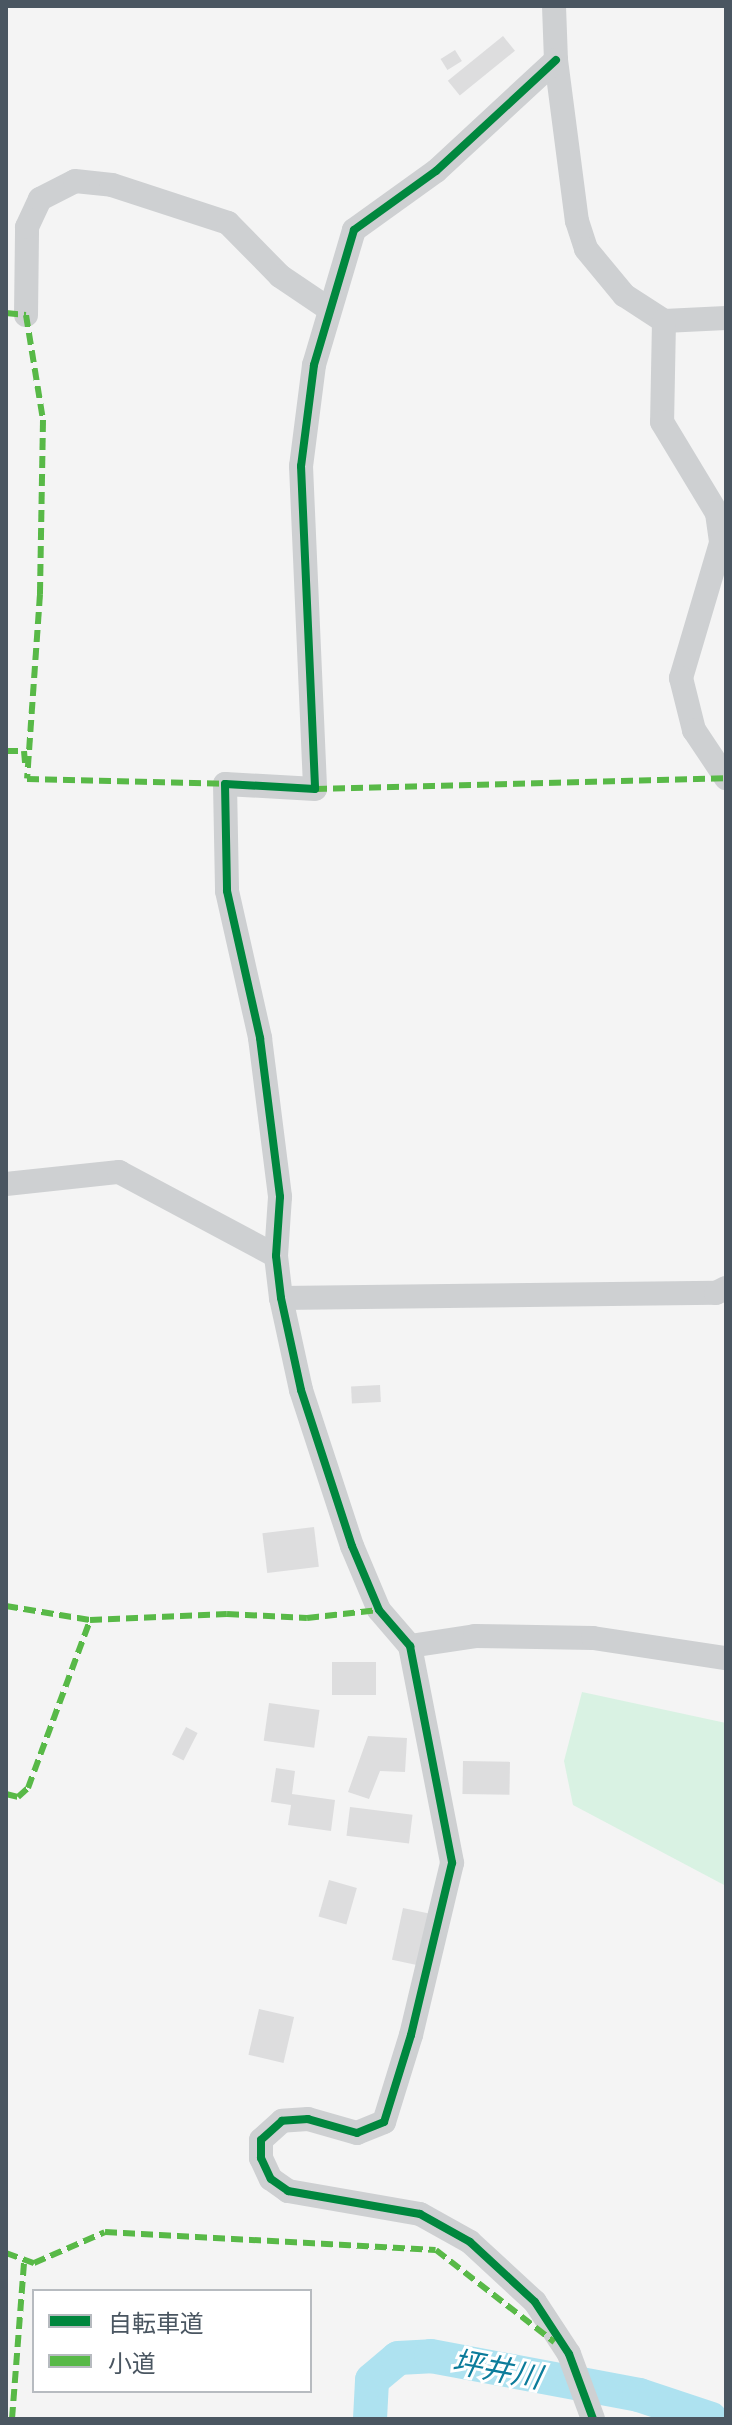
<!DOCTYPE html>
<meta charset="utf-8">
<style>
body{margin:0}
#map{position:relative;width:732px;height:2425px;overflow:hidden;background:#f4f4f4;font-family:Ubuntu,"Noto Sans JP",sans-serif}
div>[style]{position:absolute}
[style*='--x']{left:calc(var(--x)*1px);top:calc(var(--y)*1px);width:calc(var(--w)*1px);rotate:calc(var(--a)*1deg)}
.green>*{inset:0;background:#d9f2e3}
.river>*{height:34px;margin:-17px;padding:0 17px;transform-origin:17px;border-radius:17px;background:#aee2f0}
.building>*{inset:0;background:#ddddde;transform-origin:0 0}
.minor>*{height:24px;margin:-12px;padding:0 12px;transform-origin:12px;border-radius:12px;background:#ced0d2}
.quiet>*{height:6px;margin-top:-3px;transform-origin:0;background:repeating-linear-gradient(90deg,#58b947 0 12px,transparent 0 18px)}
.cycleway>*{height:8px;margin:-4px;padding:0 4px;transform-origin:4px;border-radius:4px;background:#00873e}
span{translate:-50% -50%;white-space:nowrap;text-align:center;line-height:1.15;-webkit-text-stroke:6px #fff;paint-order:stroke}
.water-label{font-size:30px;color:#0c7c9b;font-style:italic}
.frame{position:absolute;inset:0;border:8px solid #4a5661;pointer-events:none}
.legend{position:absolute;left:32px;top:2289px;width:280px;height:104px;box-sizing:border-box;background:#fff;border:2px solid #b7bbc0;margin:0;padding:10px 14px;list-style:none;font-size:24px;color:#4a5661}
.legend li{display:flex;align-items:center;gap:16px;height:40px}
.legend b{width:40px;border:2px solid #b7bbc0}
</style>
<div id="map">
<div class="green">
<i style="clip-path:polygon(582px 1692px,726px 1723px,726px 1886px,573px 1805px,564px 1761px)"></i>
</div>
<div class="river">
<i style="--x:370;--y:2419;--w:39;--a:-87"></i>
<i style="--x:372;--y:2380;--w:34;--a:-40"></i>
<i style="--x:398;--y:2358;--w:33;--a:-3"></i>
<i style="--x:431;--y:2356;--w:212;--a:10.6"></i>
<i style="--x:639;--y:2395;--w:76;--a:18.4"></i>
</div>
<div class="building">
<i style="left:503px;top:36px;width:19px;height:71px;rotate:51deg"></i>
<i style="left:455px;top:50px;width:13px;height:17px;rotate:58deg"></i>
<i style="left:380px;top:1385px;width:17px;height:29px;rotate:87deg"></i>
<i style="left:314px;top:1527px;width:40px;height:52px;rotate:83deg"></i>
<i style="left:332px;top:1662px;width:44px;height:33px"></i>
<i style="left:269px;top:1703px;width:51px;height:38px;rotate:8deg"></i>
<i style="left:186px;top:1727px;width:13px;height:31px;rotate:27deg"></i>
<i style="clip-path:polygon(368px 1736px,407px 1738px,405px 1772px,380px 1771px,369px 1799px,348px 1792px)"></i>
<i style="left:463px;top:1761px;width:47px;height:33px;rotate:1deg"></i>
<i style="clip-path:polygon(276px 1768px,295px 1771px,292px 1794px,335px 1800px,331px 1831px,288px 1825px,291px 1805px,271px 1802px)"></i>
<i style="left:350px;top:1807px;width:63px;height:29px;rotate:7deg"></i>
<i style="left:329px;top:1880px;width:29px;height:38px;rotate:16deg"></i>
<i style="left:403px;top:1908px;width:29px;height:53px;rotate:12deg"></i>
<i style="left:259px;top:2009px;width:36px;height:47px;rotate:13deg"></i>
</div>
<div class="minor">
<i style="--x:554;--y:6;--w:54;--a:87.9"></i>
<i style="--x:556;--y:60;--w:162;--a:82.6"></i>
<i style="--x:577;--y:221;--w:29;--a:72"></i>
<i style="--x:586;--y:249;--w:60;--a:50.4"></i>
<i style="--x:624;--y:295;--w:48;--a:33"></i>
<i style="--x:664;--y:321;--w:62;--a:-2.8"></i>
<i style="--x:556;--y:60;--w:163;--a:137.2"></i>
<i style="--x:436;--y:171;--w:101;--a:144.3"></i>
<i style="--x:354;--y:230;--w:141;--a:106.5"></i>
<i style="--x:314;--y:365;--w:102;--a:97.3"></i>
<i style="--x:301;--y:466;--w:323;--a:87.5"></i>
<i style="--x:315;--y:789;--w:90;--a:-176.8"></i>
<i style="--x:225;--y:784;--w:107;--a:88.9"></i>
<i style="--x:227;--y:891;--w:151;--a:77.3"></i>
<i style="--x:260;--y:1038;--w:160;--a:82.8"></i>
<i style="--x:280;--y:1197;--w:59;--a:93.9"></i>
<i style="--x:276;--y:1256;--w:42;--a:83.2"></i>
<i style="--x:281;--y:1298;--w:94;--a:77.7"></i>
<i style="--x:301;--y:1390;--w:164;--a:71.9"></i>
<i style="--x:352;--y:1546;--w:69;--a:67.1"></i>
<i style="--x:379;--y:1610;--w:48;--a:49.3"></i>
<i style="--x:410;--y:1646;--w:221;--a:79"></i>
<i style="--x:452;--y:1863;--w:177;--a:103.4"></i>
<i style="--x:411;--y:2035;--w:91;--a:107.2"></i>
<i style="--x:384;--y:2122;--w:29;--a:158"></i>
<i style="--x:357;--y:2133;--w:51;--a:-164.1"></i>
<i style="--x:308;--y:2119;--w:26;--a:176"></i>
<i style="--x:282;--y:2121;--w:28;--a:138"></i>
<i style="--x:261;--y:2140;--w:18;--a:90"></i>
<i style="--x:261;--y:2158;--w:23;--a:65"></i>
<i style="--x:271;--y:2179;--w:21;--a:35"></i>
<i style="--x:288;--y:2191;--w:134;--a:9.9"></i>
<i style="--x:420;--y:2214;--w:57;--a:29.2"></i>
<i style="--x:470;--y:2242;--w:88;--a:42.7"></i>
<i style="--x:535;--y:2302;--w:62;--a:56.8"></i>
<i style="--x:569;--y:2354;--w:69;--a:69.7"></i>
<i style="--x:26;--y:315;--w:88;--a:-89.3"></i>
<i style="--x:27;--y:227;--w:31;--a:-65"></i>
<i style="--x:40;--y:199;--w:39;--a:-27"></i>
<i style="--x:75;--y:181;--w:37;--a:6"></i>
<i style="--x:112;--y:185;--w:122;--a:18.1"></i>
<i style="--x:228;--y:223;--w:74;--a:45.5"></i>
<i style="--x:280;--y:276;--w:59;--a:34"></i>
<i style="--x:664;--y:321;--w:101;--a:91.1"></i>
<i style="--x:662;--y:422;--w:106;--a:58.9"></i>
<i style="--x:717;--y:513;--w:30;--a:82"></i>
<i style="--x:721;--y:543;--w:141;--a:106.5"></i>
<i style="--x:681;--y:678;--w:54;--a:76"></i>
<i style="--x:694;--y:730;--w:58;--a:56.3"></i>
<i style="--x:6;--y:1184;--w:114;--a:-6.1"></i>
<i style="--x:119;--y:1172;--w:178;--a:28.1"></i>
<i style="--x:281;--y:1298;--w:435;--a:-0.7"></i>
<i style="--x:716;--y:1293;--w:11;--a:-27"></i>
<i style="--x:410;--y:1646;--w:66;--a:-8.7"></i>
<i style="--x:475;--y:1636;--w:118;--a:1"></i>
<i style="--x:593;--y:1638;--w:134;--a:8.6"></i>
</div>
<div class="quiet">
<i style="--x:6;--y:313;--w:20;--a:6"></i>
<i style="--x:26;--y:315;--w:106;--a:80.8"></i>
<i style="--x:43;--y:420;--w:174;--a:91"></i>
<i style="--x:40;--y:594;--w:185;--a:94"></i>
<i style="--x:6;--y:751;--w:18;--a:0"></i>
<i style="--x:24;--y:751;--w:12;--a:85"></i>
<i style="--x:27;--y:779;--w:198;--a:1.4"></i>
<i style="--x:315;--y:789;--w:410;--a:-1.5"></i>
<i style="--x:6;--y:1606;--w:85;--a:9.5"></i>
<i style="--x:90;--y:1620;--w:137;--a:-2.5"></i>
<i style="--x:227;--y:1614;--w:80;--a:2.9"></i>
<i style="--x:307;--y:1618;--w:72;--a:-6.3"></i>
<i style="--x:6;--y:1794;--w:12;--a:14"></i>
<i style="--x:18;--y:1797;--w:13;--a:-42"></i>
<i style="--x:28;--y:1788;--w:179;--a:-69.7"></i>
<i style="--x:6;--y:2253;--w:30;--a:20"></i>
<i style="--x:34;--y:2263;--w:77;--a:-23.6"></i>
<i style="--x:105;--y:2232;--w:331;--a:3.1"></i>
<i style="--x:436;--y:2250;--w:150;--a:37.9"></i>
<i style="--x:12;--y:2419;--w:157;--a:-85.6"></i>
</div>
<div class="cycleway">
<i style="--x:556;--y:60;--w:163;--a:137.2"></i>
<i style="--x:436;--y:171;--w:101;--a:144.3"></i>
<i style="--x:354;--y:230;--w:141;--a:106.5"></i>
<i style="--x:314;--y:365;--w:102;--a:97.3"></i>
<i style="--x:301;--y:466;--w:323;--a:87.5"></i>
<i style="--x:315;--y:789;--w:90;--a:-176.8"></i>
<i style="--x:225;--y:784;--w:107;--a:88.9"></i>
<i style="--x:227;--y:891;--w:151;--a:77.3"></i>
<i style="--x:260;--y:1038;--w:160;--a:82.8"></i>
<i style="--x:280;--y:1197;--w:59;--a:93.9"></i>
<i style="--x:276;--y:1256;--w:42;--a:83.2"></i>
<i style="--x:281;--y:1298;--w:94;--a:77.7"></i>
<i style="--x:301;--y:1390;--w:164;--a:71.9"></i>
<i style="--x:352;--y:1546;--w:69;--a:67.1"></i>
<i style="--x:379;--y:1610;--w:48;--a:49.3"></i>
<i style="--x:410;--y:1646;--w:221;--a:79"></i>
<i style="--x:452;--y:1863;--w:177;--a:103.4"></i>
<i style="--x:411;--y:2035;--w:91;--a:107.2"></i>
<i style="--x:384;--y:2122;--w:29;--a:158"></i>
<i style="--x:357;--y:2133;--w:51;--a:-164.1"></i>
<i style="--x:308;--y:2119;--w:26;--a:176"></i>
<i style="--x:282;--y:2121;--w:28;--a:138"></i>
<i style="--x:261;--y:2140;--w:18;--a:90"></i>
<i style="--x:261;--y:2158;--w:23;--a:65"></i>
<i style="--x:271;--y:2179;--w:21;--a:35"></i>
<i style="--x:288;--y:2191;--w:134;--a:9.9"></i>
<i style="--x:420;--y:2214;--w:57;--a:29.2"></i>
<i style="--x:470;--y:2242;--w:88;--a:42.7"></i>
<i style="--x:535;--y:2302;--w:62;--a:56.8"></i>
<i style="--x:569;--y:2354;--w:69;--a:69.7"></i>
</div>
<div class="water-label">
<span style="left:497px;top:2369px;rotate:11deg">坪井川</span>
</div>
<div class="frame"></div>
<ul class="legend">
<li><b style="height:10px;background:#00873e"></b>自転車道</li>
<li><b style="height:10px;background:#58b947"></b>小道</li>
</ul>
</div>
